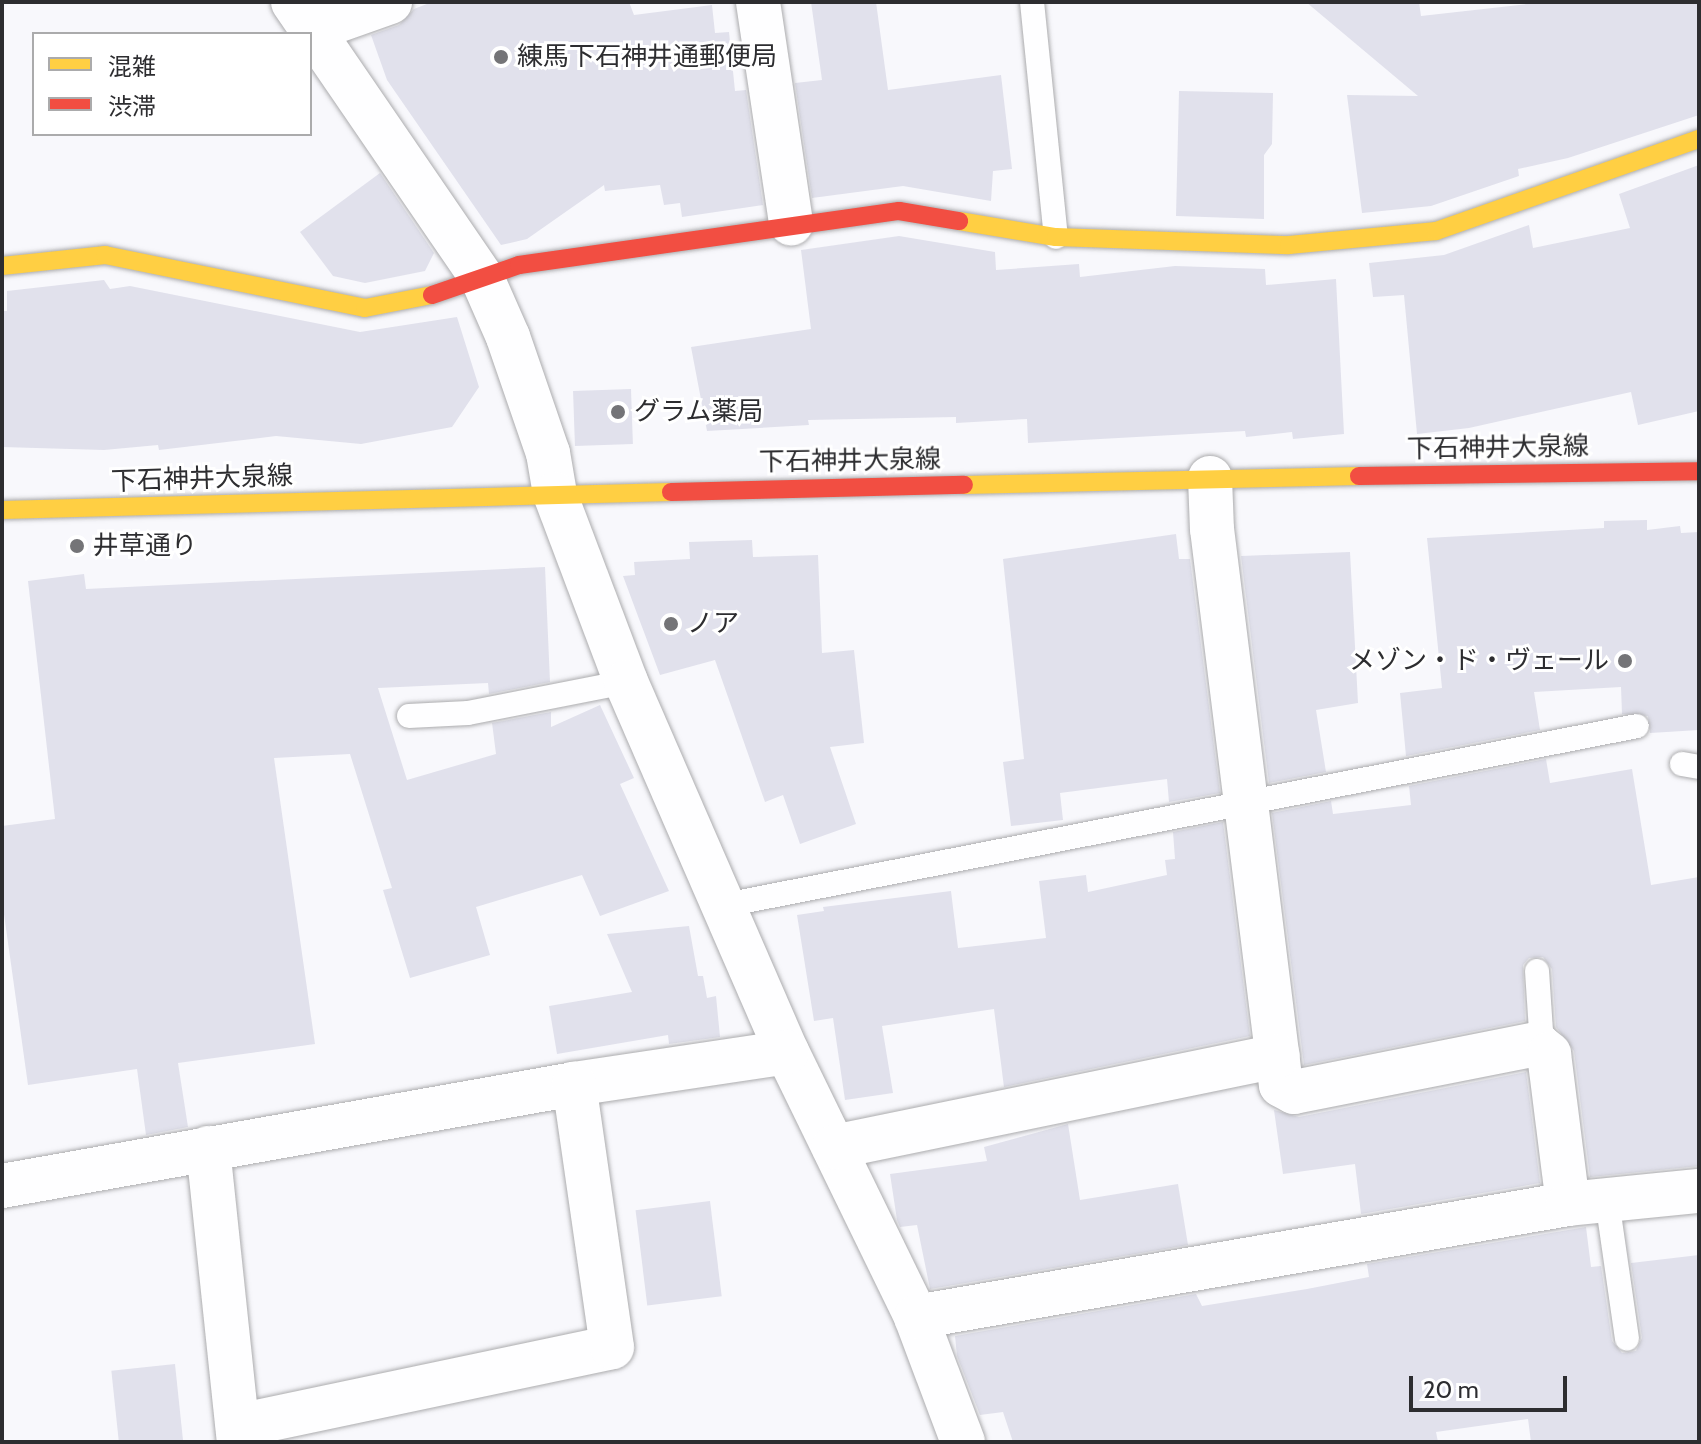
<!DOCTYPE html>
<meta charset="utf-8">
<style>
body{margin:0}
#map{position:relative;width:1701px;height:1444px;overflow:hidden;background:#f8f8fc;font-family:Cabin,"Noto Sans JP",sans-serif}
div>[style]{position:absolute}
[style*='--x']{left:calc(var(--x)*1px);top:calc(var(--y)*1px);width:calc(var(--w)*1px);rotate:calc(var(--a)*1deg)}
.building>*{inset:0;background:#e1e1ec;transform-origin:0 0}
.roads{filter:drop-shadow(0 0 2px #acacae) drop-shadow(0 0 2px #acacae)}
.lane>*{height:24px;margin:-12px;padding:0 12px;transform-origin:12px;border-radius:12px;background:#fefeff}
.street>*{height:44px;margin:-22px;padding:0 22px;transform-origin:22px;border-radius:22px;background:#fefeff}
.slow>*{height:18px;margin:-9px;padding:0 9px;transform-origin:9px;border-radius:9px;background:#ffcf43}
.jam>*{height:18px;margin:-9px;padding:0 9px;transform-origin:9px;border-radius:9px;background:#f24e42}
.dots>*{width:22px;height:22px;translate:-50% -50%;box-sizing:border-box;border:4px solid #fff;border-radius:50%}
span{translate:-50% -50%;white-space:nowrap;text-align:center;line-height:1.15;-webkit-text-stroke:6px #fff;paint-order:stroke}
.poi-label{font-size:26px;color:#2d2d30}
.left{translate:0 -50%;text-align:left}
.right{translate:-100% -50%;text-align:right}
.street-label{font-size:26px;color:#2d2d30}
.frame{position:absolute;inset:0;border:4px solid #2d2d30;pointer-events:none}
.legend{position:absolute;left:32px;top:32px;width:280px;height:104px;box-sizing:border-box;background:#fff;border:2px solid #ababac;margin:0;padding:10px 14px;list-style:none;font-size:24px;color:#2d2d30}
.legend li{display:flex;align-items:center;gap:16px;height:40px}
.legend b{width:40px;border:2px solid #ababac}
.scale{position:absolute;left:1409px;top:1376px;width:158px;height:36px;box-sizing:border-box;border:4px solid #2d2d30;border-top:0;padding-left:10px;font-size:24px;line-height:28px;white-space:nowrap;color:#2d2d30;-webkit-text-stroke:6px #fff;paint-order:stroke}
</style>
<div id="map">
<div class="building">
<i style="clip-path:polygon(432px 2px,629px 2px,634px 15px,712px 5px,715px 33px,729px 32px,735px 91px,746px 90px,763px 205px,682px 217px,680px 203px,664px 205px,660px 185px,605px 191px,604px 185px,527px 239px,501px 245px,387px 80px,371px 35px,399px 25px,414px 9px)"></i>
<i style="clip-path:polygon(811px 2px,876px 2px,888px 90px,1001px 75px,1012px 169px,993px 171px,991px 201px,903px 186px,812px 198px,795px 83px,822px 80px)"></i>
<i style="clip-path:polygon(1306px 2px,1419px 2px,1421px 16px,1545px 2px,1699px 2px,1699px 115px,1568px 158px,1518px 169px,1519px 176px,1431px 206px,1362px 213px,1347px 95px,1418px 96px)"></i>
<i style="clip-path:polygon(1179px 91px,1273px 93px,1272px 144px,1264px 155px,1264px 219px,1176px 216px)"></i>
<i style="clip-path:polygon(1699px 165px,1699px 411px,1638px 425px,1631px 392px,1469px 428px,1417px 434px,1404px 295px,1373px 297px,1369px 263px,1444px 255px,1529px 225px,1533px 248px,1630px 228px,1619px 194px)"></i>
<i style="clip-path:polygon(380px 173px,434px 253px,425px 271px,365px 283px,333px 276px,300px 232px)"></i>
<i style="clip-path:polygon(899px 236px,995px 252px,996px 270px,1079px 264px,1080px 277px,1175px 266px,1265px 269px,1266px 285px,1336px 279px,1344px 434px,1293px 439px,1292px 432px,1246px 437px,1245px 431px,1028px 443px,1027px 419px,956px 423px,956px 417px,808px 420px,809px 425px,707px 431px,691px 347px,811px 329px,801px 250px)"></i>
<i style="clip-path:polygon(104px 280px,110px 289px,130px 286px,360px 332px,457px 317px,479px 387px,452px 427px,361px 444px,276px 436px,159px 450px,158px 445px,104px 450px,2px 447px,2px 311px,7px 311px,7px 291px)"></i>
<i style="left:631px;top:389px;width:55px;height:58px;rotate:88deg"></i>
<i style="clip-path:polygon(1647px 520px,1647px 530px,1680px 526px,1681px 533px,1699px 532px,1699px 730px,1650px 733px,1648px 716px,1622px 714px,1621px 687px,1534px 692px,1540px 730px,1406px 756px,1400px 693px,1442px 688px,1427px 538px,1604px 528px,1604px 521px)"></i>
<i style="clip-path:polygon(1176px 534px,1179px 559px,1190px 559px,1220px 793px,1169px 802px,1167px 779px,1060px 793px,1063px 820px,1011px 826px,1003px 762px,1024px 759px,1003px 559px)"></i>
<i style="clip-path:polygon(752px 540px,753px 557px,818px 555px,822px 653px,854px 650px,864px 743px,830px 747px,856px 824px,800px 844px,783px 795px,765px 802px,715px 660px,660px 675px,623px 576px,635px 575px,634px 562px,690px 559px,689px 542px)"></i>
<i style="clip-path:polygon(1350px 552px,1358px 703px,1316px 710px,1326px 772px,1269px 783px,1241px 556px)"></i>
<i style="clip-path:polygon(545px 567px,550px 682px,489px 694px,488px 683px,378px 688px,407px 780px,496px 754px,492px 723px,551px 712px,551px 727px,600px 705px,634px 778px,620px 784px,669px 891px,600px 916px,582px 875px,476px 907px,490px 955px,410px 978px,383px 890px,392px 888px,350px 754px,274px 758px,315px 1044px,178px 1063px,188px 1127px,146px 1135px,137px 1069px,28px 1085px,2px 900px,2px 826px,55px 819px,28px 581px,84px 574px,86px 589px)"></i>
<i style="clip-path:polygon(1546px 759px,1550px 783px,1632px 769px,1651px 885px,1699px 877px,1699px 1166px,1590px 1177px,1574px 1051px,1556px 1027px,1552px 969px,1543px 957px,1529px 958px,1523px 965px,1525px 1021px,1304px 1065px,1272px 813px,1331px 801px,1333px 814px,1411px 805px,1409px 786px)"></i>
<i style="clip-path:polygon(1223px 822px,1250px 1036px,1004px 1087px,994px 1009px,882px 1026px,893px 1093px,845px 1100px,833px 1018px,814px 1021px,797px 915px,824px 911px,823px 907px,951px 891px,958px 948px,1046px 938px,1039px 881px,1086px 875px,1088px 892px,1167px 875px,1165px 860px,1175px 859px,1173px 832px)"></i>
<i style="clip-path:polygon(689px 926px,698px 976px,703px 976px,707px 998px,716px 996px,720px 1037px,669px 1044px,668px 1035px,557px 1054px,549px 1006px,632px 992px,607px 934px)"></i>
<i style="clip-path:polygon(1526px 1072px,1540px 1183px,1361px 1214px,1355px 1164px,1283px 1174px,1274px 1110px,1299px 1117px)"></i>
<i style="clip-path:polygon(1068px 1124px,1080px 1200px,1178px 1184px,1188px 1245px,930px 1289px,917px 1225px,900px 1227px,897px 1220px,890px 1174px,987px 1161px,984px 1147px)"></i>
<i style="left:710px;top:1201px;width:96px;height:75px;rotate:83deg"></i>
<i style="clip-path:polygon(1586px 1227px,1591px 1267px,1601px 1266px,1612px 1341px,1622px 1353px,1636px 1351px,1642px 1338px,1631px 1263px,1699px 1255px,1699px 1442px,1531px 1442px,1528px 1419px,1436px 1432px,1438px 1442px,1013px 1442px,1003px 1412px,980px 1415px,957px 1356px,955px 1336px,1196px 1294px,1202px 1306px,1307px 1289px,1369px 1277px,1367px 1264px)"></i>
<i style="left:175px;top:1364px;width:78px;height:64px;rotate:84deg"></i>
</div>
<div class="roads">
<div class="lane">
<i style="--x:1032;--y:2;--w:236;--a:84.2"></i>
<i style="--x:409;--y:716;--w:59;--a:-2.9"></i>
<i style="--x:468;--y:713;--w:161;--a:-11.1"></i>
<i style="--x:1682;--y:764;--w:17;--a:10"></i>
<i style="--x:725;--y:905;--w:929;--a:-11.1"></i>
<i style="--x:1537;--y:971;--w:76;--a:86.2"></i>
<i style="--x:1607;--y:1200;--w:140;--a:81.8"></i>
</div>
<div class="street">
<i style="--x:293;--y:2;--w:337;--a:55.6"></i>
<i style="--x:483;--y:280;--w:62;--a:66.3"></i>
<i style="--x:508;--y:337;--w:123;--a:71"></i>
<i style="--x:548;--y:453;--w:42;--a:80.3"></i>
<i style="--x:555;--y:494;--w:201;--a:69.3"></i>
<i style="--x:626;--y:682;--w:404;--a:66.5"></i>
<i style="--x:787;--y:1052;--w:295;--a:64"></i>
<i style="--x:916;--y:1317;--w:134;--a:69.4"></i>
<i style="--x:758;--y:2;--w:224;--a:81.5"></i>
<i style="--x:311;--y:30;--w:84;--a:-19.5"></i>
<i style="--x:1210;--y:478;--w:51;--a:87.8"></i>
<i style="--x:1212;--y:529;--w:560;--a:82.93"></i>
<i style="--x:1281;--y:1085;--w:15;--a:28"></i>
<i style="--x:1294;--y:1092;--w:248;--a:-11.2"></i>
<i style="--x:1537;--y:1044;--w:16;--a:40"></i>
<i style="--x:1549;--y:1054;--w:151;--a:82.8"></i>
<i style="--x:834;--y:1147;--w:453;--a:-11.6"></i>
<i style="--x:208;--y:1148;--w:296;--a:84"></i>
<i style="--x:2;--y:1186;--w:581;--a:-10.11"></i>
<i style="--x:574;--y:1084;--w:215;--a:-8.5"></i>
<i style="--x:916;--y:1317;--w:662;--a:-9.83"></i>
<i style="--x:1568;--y:1204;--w:132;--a:-5.7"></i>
<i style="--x:238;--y:1426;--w:382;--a:-11.9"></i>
<i style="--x:612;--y:1347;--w:266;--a:-98.2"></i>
</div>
<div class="slow">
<i style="--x:959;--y:221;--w:98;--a:9.4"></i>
<i style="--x:1056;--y:237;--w:233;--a:2"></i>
<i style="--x:1289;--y:245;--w:148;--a:-5.4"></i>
<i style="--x:1436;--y:231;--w:279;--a:-19.3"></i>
<i style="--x:2;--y:266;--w:104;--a:-6.1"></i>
<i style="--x:105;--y:255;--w:265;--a:11.5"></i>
<i style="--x:365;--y:308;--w:68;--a:-11"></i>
<i style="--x:964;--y:485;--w:395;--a:-1.3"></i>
<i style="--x:2;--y:510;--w:669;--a:-1.54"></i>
</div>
<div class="jam">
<i style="--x:432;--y:295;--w:92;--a:-19"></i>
<i style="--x:519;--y:265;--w:384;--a:-8.1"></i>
<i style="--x:899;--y:211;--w:61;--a:9.5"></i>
<i style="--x:1359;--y:476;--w:340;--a:-0.8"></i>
<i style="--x:671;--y:492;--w:293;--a:-1.4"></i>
</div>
</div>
<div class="dots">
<i style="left:501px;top:57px;background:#747477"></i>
<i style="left:618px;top:412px;background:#747477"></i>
<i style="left:77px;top:546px;background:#747477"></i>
<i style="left:671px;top:624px;background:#747477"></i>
<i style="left:1625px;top:661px;background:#747477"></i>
</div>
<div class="poi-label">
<span class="left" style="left:517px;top:57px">練馬下石神井通郵便局</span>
<span class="left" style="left:634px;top:412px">グラム薬局</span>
<span class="left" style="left:93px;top:546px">井草通り</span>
<span class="left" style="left:687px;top:624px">ノア</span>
<span class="right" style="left:1609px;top:661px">メゾン・ド・ヴェール</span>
</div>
<div class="street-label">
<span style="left:1498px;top:448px;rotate:-1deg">下石神井大泉線</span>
<span style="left:850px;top:461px;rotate:-1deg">下石神井大泉線</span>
<span style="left:202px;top:479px;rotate:-2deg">下石神井大泉線</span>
</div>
<div class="frame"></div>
<ul class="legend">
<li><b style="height:10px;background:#ffcf43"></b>混雑</li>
<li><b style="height:10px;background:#f24e42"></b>渋滞</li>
</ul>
<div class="scale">20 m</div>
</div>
